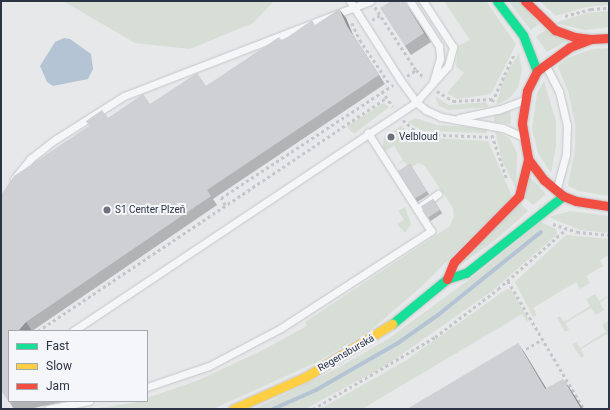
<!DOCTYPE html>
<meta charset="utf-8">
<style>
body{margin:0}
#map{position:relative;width:610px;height:410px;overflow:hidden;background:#e6e8ea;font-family:Roboto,sans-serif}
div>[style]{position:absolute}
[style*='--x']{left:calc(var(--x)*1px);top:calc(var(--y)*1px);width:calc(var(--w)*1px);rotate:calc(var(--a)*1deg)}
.green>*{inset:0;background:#d6ded6}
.water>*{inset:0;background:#b4c4d5}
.stream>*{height:4px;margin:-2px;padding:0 2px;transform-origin:2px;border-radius:2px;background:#b4c4d5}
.path>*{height:2.5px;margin-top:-1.25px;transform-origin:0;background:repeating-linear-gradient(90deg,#c5c6ca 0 3px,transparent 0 6px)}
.roads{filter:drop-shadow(0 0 1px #c4c6c8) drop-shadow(0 0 1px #c4c6c8)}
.lane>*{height:7px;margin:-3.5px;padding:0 3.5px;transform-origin:3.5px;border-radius:3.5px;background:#f5f6f7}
.fast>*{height:9px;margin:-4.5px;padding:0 4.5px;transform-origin:4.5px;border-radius:4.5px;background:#16e098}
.slow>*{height:9px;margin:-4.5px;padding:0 4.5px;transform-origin:4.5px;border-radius:4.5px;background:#ffcf43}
.jam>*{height:9px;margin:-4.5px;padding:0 4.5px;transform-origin:4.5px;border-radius:4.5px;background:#f24e42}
.wall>*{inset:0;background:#b1b3b5;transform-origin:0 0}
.shaded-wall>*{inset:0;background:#909294}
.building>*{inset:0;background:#ced0d3;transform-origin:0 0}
.dots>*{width:11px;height:11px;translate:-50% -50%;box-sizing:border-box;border:2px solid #f4f6f9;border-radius:50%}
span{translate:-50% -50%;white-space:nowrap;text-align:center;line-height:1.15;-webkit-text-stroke:4px #f4f6f9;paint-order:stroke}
.poi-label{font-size:10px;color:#2b3445}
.left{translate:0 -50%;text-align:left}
.street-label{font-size:10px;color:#2b3445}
.frame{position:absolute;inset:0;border:2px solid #2b3445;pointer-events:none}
.legend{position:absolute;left:8px;top:330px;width:140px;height:72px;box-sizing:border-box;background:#f4f6f9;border:1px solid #a4a8b1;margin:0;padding:5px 7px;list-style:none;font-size:12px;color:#2b3445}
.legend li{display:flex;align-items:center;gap:8px;height:20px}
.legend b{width:20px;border:1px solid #a4a8b1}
</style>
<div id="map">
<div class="green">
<i style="clip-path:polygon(63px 1px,274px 1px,253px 23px,190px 49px,135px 43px)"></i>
<i style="clip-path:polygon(444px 1px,486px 1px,516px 44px,491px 94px,457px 99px,447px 93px,464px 73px,456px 66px,458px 46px,470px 40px)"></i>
<i style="clip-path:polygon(508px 1px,519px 1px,539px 24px,531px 30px)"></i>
<i style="clip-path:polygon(540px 1px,609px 1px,609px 5px,586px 7px,556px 16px)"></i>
<i style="clip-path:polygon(609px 11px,609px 27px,585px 30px,555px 23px,586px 13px)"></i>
<i style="clip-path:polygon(546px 30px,569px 40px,547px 52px,536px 37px)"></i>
<i style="clip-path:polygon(609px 48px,609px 196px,579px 191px,568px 186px,575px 149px,575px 124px,569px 94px,558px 66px,568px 58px,592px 49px)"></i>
<i style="clip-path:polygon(519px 53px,522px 70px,518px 87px,510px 98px,496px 105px,504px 78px)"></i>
<i style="clip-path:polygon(544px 81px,556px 122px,556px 146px,551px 173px,538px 153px,532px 129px,537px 93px)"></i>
<i style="clip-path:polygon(435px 96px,449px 105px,487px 102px,488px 107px,449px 110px,439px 106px)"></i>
<i style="clip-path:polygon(383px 103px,389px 107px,355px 133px,351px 132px,347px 126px)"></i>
<i style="clip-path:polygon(510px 111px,511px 124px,494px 122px,494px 115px)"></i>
<i style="clip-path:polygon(415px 118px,437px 125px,487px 128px,487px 131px,486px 133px,422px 131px,408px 122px)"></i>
<i style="clip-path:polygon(401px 126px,414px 137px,488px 141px,512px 196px,421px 287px,371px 330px,317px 362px,213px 409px,91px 409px,147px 401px,147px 398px,199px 380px,261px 351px,307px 326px,305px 322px,450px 226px,454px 216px,453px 208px,425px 166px,418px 163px,409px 169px,404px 161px,397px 166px,403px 160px,394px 146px,385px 151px,383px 147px,384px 137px)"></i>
<i style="clip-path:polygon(495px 130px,510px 139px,517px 153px,516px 188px,502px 161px)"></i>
<i style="clip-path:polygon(530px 177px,546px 194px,533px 205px,524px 197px)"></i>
<i style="clip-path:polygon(520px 203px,528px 211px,494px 241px,453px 270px)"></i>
<i style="clip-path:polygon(405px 207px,411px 224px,405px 233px,397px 224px,404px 220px,398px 211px)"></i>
<i style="clip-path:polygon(570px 211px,609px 216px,609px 233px,580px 230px,549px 217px)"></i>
<i style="clip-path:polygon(541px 222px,556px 229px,557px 234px,553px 238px,492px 291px,385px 366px,305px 409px,275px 409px,335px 381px,383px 354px,448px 309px,542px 232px,466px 293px,396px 344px,345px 374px,286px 403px,271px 409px,254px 409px,336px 369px,388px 339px,481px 271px)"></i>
<i style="clip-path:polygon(566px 235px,609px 239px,609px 255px,600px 260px,603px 266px,586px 276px,590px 283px,580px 289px,576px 282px,533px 308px,537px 315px,533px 317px,515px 282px)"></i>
<i style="clip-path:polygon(507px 289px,512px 291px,529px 320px,527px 321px,522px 314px,362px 409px,320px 409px,405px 361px)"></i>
<i style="clip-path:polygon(595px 294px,599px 301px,609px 295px,600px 303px,604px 310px,596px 315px,591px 308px,565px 323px,569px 330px,565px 332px,557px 318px,560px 316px,564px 322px,590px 306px,586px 299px)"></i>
<i style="clip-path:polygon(609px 320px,609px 337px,607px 334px,581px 349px,584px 356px,581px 358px,572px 344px,576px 342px,580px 348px,606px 332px,602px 325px)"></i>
</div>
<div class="water">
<i style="clip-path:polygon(64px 38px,70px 39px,91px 54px,93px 69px,88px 79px,53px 86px,47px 82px,40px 66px,55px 42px)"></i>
</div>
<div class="stream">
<i style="--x:273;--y:409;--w:47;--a:-23.8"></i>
<i style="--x:316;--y:390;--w:95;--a:-29.8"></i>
<i style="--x:398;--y:343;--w:49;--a:-35"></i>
<i style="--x:438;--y:315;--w:132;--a:-38.9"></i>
</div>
<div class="path">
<i style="--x:375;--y:7;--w:75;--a:56.9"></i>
<i style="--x:565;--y:16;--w:27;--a:-15"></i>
<i style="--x:591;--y:9;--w:18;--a:-3"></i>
<i style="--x:372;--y:20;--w:9;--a:-32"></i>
<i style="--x:352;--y:23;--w:19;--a:65"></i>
<i style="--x:360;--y:40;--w:52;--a:56"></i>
<i style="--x:407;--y:76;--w:11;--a:-34"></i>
<i style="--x:416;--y:70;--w:12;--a:42"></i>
<i style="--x:382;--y:91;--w:19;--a:55"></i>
<i style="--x:437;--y:91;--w:19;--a:32"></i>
<i style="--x:453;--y:101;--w:40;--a:-2.9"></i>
<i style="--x:492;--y:102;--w:53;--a:-65.4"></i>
<i style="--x:403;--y:120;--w:21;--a:41"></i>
<i style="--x:419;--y:134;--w:73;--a:2.4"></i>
<i style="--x:492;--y:135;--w:46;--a:71.2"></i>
<i style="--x:225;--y:205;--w:8;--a:-120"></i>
<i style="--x:221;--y:198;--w:206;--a:-33.3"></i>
<i style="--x:553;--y:224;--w:25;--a:18"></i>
<i style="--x:577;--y:232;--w:32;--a:5"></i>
<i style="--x:508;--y:281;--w:149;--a:59.3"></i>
<i style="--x:38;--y:331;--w:420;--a:-33.8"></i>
<i style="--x:521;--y:352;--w:26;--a:-31"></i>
<i style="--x:313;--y:409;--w:142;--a:-30.5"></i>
<i style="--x:435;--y:337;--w:79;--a:-37.3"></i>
<i style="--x:498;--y:289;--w:91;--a:-41.4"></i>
</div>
<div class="roads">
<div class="lane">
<i style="--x:350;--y:1;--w:95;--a:57.5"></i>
<i style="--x:401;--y:81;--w:26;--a:54"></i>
<i style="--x:416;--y:102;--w:13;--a:39"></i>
<i style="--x:426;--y:110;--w:17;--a:25"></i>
<i style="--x:441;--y:117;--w:63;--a:10.1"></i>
<i style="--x:503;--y:128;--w:20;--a:24"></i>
<i style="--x:410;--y:1;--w:54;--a:57.2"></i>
<i style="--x:439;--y:46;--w:12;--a:85"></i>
<i style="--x:440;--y:58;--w:26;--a:106"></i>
<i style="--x:546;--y:66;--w:28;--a:63"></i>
<i style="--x:559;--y:91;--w:35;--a:77"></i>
<i style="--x:567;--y:125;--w:29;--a:92"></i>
<i style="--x:566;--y:154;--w:35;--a:105"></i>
<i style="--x:459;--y:118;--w:40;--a:-12"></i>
<i style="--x:498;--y:110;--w:26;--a:-21"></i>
<i style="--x:14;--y:179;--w:26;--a:-51"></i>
<i style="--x:30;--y:159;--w:33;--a:-38"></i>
<i style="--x:56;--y:139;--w:80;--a:-32.3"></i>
<i style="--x:124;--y:96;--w:264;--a:-21.1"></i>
<i style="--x:417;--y:209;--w:26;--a:-36"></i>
<i style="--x:73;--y:331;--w:412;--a:-33.7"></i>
<i style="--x:416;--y:102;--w:48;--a:-48.4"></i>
<i style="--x:448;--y:66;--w:20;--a:-75"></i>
<i style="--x:453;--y:47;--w:55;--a:-123.1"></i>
<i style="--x:147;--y:387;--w:65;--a:-18.7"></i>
<i style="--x:209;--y:366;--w:81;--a:-27.8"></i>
<i style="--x:281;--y:328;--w:179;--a:-32.9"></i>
<i style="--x:431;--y:231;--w:117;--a:-122.7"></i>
<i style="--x:48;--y:409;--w:42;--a:-11"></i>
</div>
<div class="fast">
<i style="--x:497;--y:1;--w:43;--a:52.6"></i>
<i style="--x:523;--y:35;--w:39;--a:69"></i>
<i style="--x:392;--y:324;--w:71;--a:-39.3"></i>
<i style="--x:447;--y:279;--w:20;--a:-18"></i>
<i style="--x:466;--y:273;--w:124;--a:-38.4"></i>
</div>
<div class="slow">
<i style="--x:233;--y:409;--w:81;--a:-24"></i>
<i style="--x:307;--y:376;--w:100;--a:-31.5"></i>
</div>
<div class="jam">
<i style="--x:525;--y:1;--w:42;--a:44"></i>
<i style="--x:555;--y:30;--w:20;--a:20"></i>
<i style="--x:574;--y:37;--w:17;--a:7"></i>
<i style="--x:609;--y:38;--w:18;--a:177"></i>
<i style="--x:591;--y:39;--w:22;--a:159"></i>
<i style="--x:570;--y:47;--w:41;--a:144"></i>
<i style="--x:537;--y:71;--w:22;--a:117"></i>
<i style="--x:527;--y:91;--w:33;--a:99"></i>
<i style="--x:522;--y:124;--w:36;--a:80"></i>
<i style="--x:528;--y:159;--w:26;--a:53"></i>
<i style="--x:544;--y:180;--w:25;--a:40"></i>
<i style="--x:563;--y:196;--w:14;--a:21"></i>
<i style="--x:576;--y:201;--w:33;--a:9"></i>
<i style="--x:447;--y:279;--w:18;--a:-68"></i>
<i style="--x:454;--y:262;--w:93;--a:-45.4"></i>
<i style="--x:519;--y:196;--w:38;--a:-76"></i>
</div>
</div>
<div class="wall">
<i style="clip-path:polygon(401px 3px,410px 10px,431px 42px,411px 55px,405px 46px)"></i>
<i style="clip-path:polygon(346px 18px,353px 35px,385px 84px,213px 199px,217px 205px,32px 331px,9px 331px,9px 401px,66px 401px,29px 409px,14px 409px,1px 390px,1px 195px,108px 118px,206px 86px,282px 41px)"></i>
<i style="left:410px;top:164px;width:36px;height:14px;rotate:58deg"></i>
<i style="left:433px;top:199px;width:17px;height:14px;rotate:57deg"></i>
</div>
<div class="shaded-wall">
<i style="clip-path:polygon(404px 1px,410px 10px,431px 42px,424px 33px)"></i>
<i style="clip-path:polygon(339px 9px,346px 18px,353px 35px,385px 84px,347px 26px)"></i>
<i style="clip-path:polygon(26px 322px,32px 331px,18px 331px)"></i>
<i style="clip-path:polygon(518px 343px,526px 355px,554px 401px,545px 389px)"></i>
<i style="clip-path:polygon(563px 379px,571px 390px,583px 409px,581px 409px)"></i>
</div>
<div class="building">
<i style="clip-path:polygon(391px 1px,399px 1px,400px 3px,404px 1px,424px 33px,405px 46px,380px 8px)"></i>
<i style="clip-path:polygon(339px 9px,347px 26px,379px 75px,207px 190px,211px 196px,26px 322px,18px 331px,9px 331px,9px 401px,17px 401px,10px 403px,1px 390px,1px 195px,14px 176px,89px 126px,86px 121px,102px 110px,108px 118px,143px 94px,150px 104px,197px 73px,206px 86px,279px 37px,282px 41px,312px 20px,315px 25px)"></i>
<i style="left:410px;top:164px;width:32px;height:14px;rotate:58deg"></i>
<i style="left:433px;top:199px;width:13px;height:14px;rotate:58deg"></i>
<i style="clip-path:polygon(518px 343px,545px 389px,563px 379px,581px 409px,407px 409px)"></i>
</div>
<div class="dots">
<i style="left:391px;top:137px;background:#6c737f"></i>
<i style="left:107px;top:210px;background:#6c737f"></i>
</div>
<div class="poi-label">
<span class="left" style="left:399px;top:137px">Velbloud</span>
<span class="left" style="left:115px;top:210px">S1 Center Plzeň</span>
</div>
<div class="street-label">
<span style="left:346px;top:353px;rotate:-30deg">Regensburská</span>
</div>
<div class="frame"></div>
<ul class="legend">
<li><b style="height:5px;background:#16e098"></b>Fast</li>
<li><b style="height:5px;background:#ffcf43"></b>Slow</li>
<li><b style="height:5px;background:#f24e42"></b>Jam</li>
</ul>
</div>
